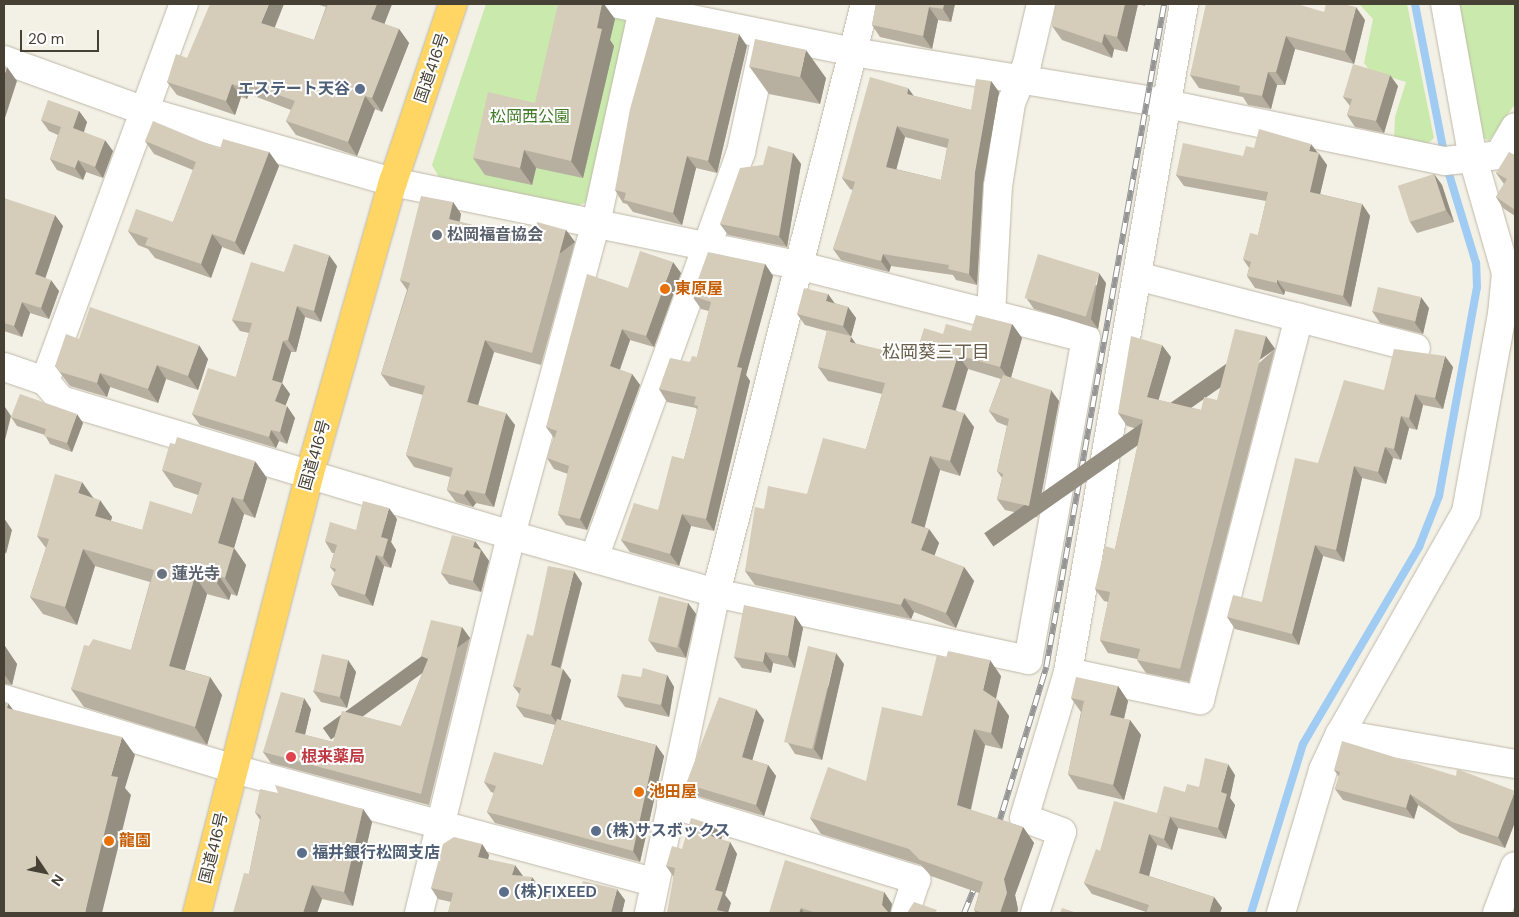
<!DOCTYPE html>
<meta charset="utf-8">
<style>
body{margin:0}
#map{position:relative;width:1519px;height:917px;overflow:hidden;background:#f3f0e5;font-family:"DM Sans","Noto Sans JP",sans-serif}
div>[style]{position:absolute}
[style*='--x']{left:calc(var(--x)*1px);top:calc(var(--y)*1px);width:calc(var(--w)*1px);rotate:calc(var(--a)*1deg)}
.green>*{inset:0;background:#cae9ad}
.stream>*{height:8px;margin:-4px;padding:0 4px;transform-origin:4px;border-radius:4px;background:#a0cbf2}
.roads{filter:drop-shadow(0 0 1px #bfb8a8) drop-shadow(0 0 1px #bfb8a8)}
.minor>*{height:28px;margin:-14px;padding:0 14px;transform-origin:14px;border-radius:14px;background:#fff}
.highway>*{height:28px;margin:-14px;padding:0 14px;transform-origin:14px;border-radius:14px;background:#ffd564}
.rail>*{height:5.5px;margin-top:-2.75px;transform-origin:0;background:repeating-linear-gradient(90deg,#fff 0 11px,#959595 0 22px);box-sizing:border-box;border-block:1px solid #959595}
.wall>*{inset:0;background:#b7afa0}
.shaded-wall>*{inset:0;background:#958f82;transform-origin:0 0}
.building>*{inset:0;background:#d5ccba;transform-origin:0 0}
.dots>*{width:14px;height:14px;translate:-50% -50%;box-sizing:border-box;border:2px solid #fff;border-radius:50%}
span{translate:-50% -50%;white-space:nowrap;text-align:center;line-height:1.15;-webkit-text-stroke:4px #fff;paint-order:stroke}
.street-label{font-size:16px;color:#464035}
.service-label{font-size:16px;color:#4e5e75;font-weight:700}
.right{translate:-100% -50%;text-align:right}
.left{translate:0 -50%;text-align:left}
.park-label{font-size:16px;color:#417927}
.worship-label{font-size:16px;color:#5b616d;font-weight:700}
.food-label{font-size:16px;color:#c56008;font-weight:700}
.health-label{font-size:16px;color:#be3a42;font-weight:700}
.neighbourhood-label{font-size:18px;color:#695f4c}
.frame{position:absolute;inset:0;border:5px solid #464035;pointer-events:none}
.north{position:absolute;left:20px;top:847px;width:50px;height:50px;-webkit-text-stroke:4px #fff;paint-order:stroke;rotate:124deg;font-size:14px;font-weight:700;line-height:20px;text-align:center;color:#464035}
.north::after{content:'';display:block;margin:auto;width:18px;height:22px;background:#464035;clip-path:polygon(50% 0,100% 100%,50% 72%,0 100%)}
.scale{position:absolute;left:20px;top:30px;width:79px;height:22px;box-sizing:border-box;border:2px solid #464035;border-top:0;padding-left:6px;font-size:15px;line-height:18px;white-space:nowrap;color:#464035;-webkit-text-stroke:4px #fff;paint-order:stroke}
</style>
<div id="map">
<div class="green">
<i style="clip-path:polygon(486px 4px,562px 4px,622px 17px,630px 29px,588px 201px,576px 207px,439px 177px,432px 165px)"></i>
<i style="clip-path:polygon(1359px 4px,1407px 4px,1434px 138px,1425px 146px,1394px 139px,1395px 117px,1406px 82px,1370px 71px,1364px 63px,1373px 19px)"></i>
<i style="clip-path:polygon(1457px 4px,1515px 4px,1515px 104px,1489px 141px,1484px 138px)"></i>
</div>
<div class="stream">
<i style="--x:1415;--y:4;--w:147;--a:79"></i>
<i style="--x:1251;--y:913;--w:177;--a:-72.9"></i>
<i style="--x:1303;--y:744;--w:229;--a:-59.5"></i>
<i style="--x:1419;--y:547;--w:55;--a:-68.6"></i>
<i style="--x:1439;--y:496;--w:212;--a:-79.7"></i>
<i style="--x:1477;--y:287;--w:24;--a:-92"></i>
<i style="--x:1476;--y:263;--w:93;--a:-106.9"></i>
</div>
<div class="roads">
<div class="minor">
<i style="--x:618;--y:4;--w:240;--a:11.5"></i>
<i style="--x:853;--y:52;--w:298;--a:9.3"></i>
<i style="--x:1147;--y:100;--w:304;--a:11.6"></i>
<i style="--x:1445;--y:161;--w:54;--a:-6.3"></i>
<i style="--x:1499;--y:155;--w:32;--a:-60"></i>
<i style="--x:4;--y:60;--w:150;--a:19.9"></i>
<i style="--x:145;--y:111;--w:258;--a:16"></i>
<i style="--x:393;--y:182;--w:412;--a:11.6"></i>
<i style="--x:797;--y:265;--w:298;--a:14.2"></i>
<i style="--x:1086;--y:338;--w:327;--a:100.2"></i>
<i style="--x:1028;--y:660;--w:319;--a:-167.9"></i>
<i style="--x:716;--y:593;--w:213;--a:-164.2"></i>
<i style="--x:511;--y:535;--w:470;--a:-163.3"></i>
<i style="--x:61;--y:400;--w:25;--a:-130"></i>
<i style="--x:45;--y:381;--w:43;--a:-161.1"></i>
<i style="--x:1137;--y:276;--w:288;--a:14.5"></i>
<i style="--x:991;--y:314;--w:128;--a:-86.9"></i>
<i style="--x:998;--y:186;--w:84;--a:-81.1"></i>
<i style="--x:1011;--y:103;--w:42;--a:-67.7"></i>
<i style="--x:1027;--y:64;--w:62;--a:-76.9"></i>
<i style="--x:45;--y:381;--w:402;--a:-69.8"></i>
<i style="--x:594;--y:558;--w:432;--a:-70.1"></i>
<i style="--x:741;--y:152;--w:115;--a:-77.9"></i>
<i style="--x:1068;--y:672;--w:135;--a:12"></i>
<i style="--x:1200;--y:700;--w:395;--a:-75.5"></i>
<i style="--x:4;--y:699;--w:240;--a:16.9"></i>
<i style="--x:234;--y:769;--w:435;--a:15.1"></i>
<i style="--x:1340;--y:734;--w:178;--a:9.7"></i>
<i style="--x:671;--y:804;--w:257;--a:17.2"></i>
<i style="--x:916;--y:880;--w:35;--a:108"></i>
<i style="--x:419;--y:913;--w:389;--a:-76.3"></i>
<i style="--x:511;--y:535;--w:323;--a:-74.8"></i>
<i style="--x:596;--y:223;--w:219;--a:-77.6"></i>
<i style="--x:649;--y:913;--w:327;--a:-78.2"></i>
<i style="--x:716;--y:593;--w:608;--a:-75.8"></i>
<i style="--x:1035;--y:913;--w:85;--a:-71.6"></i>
<i style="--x:1062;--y:832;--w:40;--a:-159.8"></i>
<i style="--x:1024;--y:818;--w:152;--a:-73.2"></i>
<i style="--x:1068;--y:672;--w:678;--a:-80.15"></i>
<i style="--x:1281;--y:913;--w:149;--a:-73.6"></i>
<i style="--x:1323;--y:770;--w:40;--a:-65"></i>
<i style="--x:1340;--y:734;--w:255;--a:-60.4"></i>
<i style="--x:1466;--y:512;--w:201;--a:-79.7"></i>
<i style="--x:1502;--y:314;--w:41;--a:-84.4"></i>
<i style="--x:1506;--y:273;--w:119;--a:-106.1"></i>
<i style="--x:1473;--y:159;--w:158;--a:-100.2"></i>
<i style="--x:1497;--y:913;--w:50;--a:-69"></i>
</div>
<div class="highway">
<i style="--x:197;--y:913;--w:451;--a:-75.6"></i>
<i style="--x:309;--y:476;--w:306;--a:-74.1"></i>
<i style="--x:393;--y:182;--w:188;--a:-71.4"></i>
</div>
</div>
<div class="rail">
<i style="--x:996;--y:832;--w:172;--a:-73.1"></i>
<i style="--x:1046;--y:667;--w:673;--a:-79.91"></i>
<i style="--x:964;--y:913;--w:37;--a:-68"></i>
</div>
<div class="wall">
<i style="clip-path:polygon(316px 4px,392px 4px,384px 24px,399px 29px,409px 43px,382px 112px,375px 109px,357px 156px,296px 135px,286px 121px,291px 110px,249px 94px,247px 99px,241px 97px,235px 115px,177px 95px,167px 82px,187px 58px,275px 28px,314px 40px,326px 7px)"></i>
<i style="clip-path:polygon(876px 4px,955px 4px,951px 22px,938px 20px,932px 49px,880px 37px,872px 25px)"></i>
<i style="clip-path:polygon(1056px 4px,1145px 4px,1145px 6px,1138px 4px,1127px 52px,1114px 49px,1112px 58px,1062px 40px,1052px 26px)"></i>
<i style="clip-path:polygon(1324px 12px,1365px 20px,1354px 64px,1295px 49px,1285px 85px,1277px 85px,1271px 109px,1248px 105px,1243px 97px,1199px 88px,1190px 75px)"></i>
<i style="clip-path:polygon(615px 19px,610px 40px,614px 46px,583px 178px,536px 168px,532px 185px,485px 175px,473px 158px,535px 103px)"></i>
<i style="clip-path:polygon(747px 46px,717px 173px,696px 168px,682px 225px,633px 212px,627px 204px,623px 203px,615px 190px)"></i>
<i style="clip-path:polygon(749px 66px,826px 78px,820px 104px,769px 94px)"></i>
<i style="clip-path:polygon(evenodd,991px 81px,999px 92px,983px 184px,977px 285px,956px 280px,953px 275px,891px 266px,889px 272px,841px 260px,833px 249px,853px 190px,850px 189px,842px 178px,914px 96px,971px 110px,991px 81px,905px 137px,947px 148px,941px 180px,896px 169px,905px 137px)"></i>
<i style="clip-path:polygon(1398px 86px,1384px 133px,1355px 127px,1347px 115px,1350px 106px,1343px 97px)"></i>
<i style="clip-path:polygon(79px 111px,87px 122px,84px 132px,113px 151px,103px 178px,86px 172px,83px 180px,57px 170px,50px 159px,58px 135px,49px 131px,41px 120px)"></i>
<i style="clip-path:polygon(145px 141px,220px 149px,269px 152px,279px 166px,244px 255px,222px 247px,211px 278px,155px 258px,148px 249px,138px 245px,128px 231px,173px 222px,193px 170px,154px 154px)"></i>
<i style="clip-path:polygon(1254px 148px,1319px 153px,1327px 165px,1320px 194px,1362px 204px,1370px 216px,1351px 307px,1285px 291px,1284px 295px,1255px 288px,1247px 276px,1249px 268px,1243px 259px,1258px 235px,1266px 201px,1184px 186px,1176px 175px,1243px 156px)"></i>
<i style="clip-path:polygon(793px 153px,801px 164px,787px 247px,728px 235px,720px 224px,763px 165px)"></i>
<i style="clip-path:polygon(1515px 155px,1515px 216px,1503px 208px,1496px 197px,1504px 184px,1496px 173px)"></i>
<i style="clip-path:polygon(1434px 174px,1442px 185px,1454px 222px,1417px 233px,1410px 222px)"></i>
<i style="clip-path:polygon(4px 198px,63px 226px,45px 278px,59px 291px,49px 319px,30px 313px,22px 337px,4px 331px)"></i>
<i style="clip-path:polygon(453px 202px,461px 214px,460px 222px,533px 240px,566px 230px,575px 242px,541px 365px,494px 352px,478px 405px,515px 425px,494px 507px,476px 503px,473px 507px,456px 502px,447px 490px,450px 477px,414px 467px,406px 455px,423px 395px,390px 386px,381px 374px,407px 290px,400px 280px)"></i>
<i style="clip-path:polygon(765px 264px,773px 276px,746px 375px,750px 381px,714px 531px,691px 526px,679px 566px,630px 552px,621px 540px,658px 510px,684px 459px,697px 410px,696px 408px,667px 402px,659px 389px,690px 362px,697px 357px,709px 311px,701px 309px,692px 296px)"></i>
<i style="clip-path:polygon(337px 266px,321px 322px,305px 317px,296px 352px,291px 352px,282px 383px,290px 394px,285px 406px,295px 418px,287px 444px,279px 441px,276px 448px,200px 425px,192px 414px,236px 377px,249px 333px,240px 331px,232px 320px,284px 272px)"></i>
<i style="clip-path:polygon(681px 273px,654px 347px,630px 340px,620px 370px,632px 374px,640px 385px,587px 530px,566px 525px,558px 514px,568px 474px,554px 469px,547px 458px,554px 438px,546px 427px,628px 288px)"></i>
<i style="clip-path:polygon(1106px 283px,1098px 329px,1034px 309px,1027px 299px)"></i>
<i style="clip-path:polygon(828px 294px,834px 303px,848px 307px,856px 318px,851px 337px,856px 344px,915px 358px,943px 334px,971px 331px,1012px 324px,1022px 338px,1011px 377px,1059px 401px,1037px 517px,1005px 510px,997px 499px,1002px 478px,997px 471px,1007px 426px,997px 422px,989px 411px,1001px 379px,968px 369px,956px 410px,974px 427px,960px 476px,940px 470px,924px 527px,929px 529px,939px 543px,934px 556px,964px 567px,974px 581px,956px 628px,914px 612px,911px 619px,755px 585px,745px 571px,764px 509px,807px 494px,866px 449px,882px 394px,828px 381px,818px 367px,827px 331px,805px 325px,797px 314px)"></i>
<i style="clip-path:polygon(1429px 308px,1423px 334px,1380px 323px,1372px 311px)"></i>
<i style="clip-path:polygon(79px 339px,208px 359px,198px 390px,166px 379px,158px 403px,110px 387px,107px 397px,70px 386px,55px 366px)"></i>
<i style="clip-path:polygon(1275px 349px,1189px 682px,1146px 673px,1137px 660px,1137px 659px,1108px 653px,1100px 640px,1108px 602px,1104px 601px,1095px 589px,1115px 549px,1141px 430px,1127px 426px,1118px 413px,1171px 357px,1158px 400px,1201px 410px,1217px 400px)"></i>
<i style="clip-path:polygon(1453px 367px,1443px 409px,1423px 405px,1417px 430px,1409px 428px,1401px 460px,1393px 458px,1386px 484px,1362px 478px,1344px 562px,1323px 556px,1299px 645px,1235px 629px,1227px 617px,1262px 602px,1318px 463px,1384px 390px)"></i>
<i style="clip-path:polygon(11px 417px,83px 423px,72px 452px,50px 444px,45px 435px,17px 426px)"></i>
<i style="clip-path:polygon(162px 470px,267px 478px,255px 518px,244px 514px,234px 548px,246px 565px,237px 596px,231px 594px,229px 600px,207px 594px,185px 670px,210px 677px,222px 695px,207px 745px,84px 707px,71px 689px,89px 646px,131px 650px,150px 582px,95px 566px,77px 625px,43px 614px,30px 597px,46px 548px,37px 536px,93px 497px,112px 517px,111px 521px,142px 530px,192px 514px,198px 495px,174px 487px)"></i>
<i style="clip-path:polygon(397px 519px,391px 542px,396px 550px,391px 568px,384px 566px,373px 606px,339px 596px,331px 584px,335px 573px,330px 567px,334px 553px,332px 553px,325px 541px,356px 530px)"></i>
<i style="clip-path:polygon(475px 541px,489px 561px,481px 592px,449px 584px,441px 573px)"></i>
<i style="clip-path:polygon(582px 583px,561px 668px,571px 680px,561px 720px,656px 745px,664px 756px,640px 862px,495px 823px,487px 812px,494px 793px,491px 792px,484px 782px,543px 765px,555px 725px,524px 717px,516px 706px,520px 695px,513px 686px,533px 636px)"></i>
<i style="clip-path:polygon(688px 603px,696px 614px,686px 658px,657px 652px,649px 641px)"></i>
<i style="clip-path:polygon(795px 616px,803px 628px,795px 668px,773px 663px,771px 673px,742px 668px,734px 657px)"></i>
<i style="clip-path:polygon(470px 638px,429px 805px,271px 763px,263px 752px,311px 709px,305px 735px,333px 742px,401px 726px,426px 664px,421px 656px)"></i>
<i style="clip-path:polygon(4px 646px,17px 664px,12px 685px,4px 684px)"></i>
<i style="clip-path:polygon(348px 660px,356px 672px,347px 708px,321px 702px,313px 691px)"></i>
<i style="clip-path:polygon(844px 664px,822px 760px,795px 754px,788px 743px)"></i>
<i style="clip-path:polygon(667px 675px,674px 687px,669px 717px,625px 707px,617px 696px,641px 677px)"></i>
<i style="clip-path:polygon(1001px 676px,996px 699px,998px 700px,1009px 716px,1002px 749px,985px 745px,971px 810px,1023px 827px,1034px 843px,1015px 895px,1018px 909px,1017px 913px,976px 913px,974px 910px,979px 893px,931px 876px,921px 865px,821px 834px,810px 818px,866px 781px)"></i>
<i style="clip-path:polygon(1118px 686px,1128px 701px,1124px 719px,1130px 720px,1141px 735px,1124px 800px,1078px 789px,1068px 774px,1081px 712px,1071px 698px)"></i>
<i style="clip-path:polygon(764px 720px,752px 760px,768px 765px,776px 776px,764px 816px,694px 795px,686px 784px)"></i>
<i style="clip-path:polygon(1334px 770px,1456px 776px,1515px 792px,1515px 822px,1505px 848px,1460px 833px,1418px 805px,1414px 819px,1343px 800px,1335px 789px,1339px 777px)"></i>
<i style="clip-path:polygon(1235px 775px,1230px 798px,1235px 805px,1226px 839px,1178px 828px,1172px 850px,1157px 845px,1149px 876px,1214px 897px,1222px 908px,1146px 912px,1092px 894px,1084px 883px,1100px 851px,1157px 813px,1185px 792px,1199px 787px)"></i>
<i style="clip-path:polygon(278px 793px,363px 809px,372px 822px,353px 906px,322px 899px,317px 913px,233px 913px,249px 874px,260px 820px,255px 812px)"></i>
<i style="clip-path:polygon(722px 836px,721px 840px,730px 842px,737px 854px,725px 895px,731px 903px,673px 876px,666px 866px,682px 849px)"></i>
<i style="clip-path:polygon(482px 844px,489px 855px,488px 859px,537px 885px,580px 894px,625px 900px,622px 913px,448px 913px,451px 902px,438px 899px,431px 888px)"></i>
<i style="clip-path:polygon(884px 892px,892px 904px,890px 913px,769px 913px)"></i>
</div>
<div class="shaded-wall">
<i style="clip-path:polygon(269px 4px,284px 4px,271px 37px,261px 23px)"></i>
<i style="clip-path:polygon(377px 4px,392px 4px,381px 33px,371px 19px)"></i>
<i style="clip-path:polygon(599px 4px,604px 4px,615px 19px,610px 40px,614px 46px,583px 178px,571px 161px)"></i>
<i style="clip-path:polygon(944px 4px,955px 4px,951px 22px,943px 9px)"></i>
<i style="clip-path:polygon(1125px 4px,1138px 4px,1127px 52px,1117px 37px)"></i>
<i style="clip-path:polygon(929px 7px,938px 20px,932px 49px,923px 36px)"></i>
<i style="clip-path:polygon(1356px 7px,1365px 20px,1354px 64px,1345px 51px)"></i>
<i style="clip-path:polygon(399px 29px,409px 43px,382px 112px,372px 98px)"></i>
<i style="clip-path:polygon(739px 34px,747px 46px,717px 173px,708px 161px)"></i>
<i style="clip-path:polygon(1104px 34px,1114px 49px,1112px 58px,1102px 43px)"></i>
<i style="clip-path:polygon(1286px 36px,1295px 49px,1285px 85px,1276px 72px)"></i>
<i style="clip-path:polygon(806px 50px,826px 78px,820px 104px,800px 76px)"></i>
<i style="clip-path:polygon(7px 67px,17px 81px,4px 121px,4px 76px)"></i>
<i style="clip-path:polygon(1268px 72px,1277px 85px,1271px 109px,1262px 96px)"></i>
<i style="clip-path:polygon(1390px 75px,1398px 86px,1384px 133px,1376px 121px)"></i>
<i style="clip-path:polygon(240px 81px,249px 94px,247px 99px,238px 86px)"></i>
<i style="clip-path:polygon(991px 81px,999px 92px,983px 184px,977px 285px,969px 274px,975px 172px)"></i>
<i style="clip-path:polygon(232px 84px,241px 97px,235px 115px,226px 101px)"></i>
<i style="clip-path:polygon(908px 88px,916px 99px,907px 94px)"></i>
<i style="clip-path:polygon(365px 96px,375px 109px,357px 156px,348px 142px)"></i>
<i style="clip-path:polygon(79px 111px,87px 122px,81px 140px,73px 128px)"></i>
<i style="clip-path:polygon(897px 126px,905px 137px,894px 178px,886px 167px)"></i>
<i style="clip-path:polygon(105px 140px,113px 151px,103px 178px,95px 167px)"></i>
<i style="clip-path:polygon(1311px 144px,1327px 165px,1318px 203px,1310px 192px,1309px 151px)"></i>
<i style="clip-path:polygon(524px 150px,536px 168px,532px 185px,520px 168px)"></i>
<i style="clip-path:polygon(269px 152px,279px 166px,244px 255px,235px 242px)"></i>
<i style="clip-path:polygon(793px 153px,801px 164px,787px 247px,779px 236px)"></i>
<i style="clip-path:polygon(687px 156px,696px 168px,682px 225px,673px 213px)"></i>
<i style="clip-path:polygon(78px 160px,86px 172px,83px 180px,75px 168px)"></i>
<i style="clip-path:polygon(1434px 174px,1442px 185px,1454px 222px,1446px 210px)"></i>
<i style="clip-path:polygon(453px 202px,461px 214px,457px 231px,449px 219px)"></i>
<i style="clip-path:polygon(1362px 204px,1370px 216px,1351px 307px,1343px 296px)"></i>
<i style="clip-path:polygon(55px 215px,63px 226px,43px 285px,35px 274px)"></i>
<i style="left:566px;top:230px;width:15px;height:128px;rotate:53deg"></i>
<i style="clip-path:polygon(212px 234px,222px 247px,211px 278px,201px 264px)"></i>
<i style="clip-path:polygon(883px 254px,891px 266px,889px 272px,881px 261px)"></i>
<i style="clip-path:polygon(329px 255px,337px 266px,321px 322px,314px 311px)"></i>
<i style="clip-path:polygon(673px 262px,681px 273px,654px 347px,646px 336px)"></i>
<i style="clip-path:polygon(765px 264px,773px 276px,746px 375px,750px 381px,714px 531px,706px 519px,737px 367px)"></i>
<i style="clip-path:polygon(1099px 273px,1106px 283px,1098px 329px,1091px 319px)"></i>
<i style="clip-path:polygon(51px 280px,59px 291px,49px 319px,41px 308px)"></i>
<i style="clip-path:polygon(1277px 280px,1285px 291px,1284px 295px,1277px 283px)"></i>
<i style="clip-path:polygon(828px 294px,836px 305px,826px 301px)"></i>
<i style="clip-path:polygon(1421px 297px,1429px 308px,1423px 334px,1415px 323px)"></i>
<i style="clip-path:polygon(22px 302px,30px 313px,22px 337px,14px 326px)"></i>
<i style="clip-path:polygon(297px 306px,305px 317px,296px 352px,288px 340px)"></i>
<i style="clip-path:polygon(848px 307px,856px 318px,851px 337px,861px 351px,850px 342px,851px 337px,843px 326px)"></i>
<i style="clip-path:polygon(1012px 324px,1022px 338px,1010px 381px,1000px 367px)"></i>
<i style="clip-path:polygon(622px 329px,630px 340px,617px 377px,610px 366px)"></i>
<i style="left:1266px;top:336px;width:16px;height:344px;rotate:55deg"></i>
<i style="clip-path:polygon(485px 340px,494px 352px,475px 415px,467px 402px)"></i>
<i style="clip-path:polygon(283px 341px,291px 352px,282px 383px,290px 394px,283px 412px,275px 401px,272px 380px)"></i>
<i style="clip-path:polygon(199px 345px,208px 359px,198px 390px,188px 376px)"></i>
<i style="clip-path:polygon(1162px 345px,1171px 357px,1156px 409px,1147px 397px)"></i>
<i style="clip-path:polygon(958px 355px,968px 369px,952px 421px,942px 407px)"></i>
<i style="clip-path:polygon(1445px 356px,1453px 367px,1443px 409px,1435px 398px)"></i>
<i style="clip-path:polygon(157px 365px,166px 379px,158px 403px,148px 389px)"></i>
<i style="clip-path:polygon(100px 373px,110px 387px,107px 397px,97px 383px)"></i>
<i style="clip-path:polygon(632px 374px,640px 385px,587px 530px,580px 519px)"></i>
<i style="clip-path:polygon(1051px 390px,1059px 401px,1037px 517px,1029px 506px)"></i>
<i style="clip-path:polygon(1415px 394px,1423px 405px,1417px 430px,1409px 418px)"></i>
<i style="clip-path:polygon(287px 406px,295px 418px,287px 444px,280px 432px)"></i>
<i style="clip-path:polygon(5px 407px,11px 416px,4px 444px,4px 410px)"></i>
<i style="clip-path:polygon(506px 413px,515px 425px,494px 507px,485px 494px)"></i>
<i style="clip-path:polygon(964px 413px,974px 427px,960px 476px,950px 461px)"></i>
<i style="clip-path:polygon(77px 414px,83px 423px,72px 452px,67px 443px)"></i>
<i style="clip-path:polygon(1401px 416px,1409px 428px,1401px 460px,1394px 449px)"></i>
<i style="clip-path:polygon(271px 430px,279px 441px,276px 448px,269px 437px)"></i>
<i style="clip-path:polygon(1385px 447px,1393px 458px,1386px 484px,1378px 472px)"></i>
<i style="clip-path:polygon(930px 456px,940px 470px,922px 537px,911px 523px)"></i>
<i style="clip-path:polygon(255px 461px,267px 478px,255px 518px,243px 500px)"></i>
<i style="clip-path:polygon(1354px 466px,1362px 478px,1344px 562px,1336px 550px)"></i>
<i style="clip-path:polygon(82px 482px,94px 499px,78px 493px)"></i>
<i style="clip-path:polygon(467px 490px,476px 503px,473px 507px,464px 495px)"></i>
<i style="clip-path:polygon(232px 497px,244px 514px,234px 548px,246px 565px,237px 596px,225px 578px,218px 543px)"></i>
<i style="clip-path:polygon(100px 500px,112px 517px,107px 533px,95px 516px)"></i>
<i style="clip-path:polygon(389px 508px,397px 519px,391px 542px,396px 550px,391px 568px,383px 557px,381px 537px)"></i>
<i style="clip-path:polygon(682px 514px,691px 526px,679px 566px,670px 554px)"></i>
<i style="clip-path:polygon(4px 518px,12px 530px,6px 554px,4px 550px)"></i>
<i style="clip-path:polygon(929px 529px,939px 543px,931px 565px,921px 550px)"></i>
<i style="clip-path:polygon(475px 541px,489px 561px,481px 592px,473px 581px,473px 547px)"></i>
<i style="clip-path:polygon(1315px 545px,1323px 556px,1299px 645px,1292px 634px)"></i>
<i style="clip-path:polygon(83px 549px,95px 566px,77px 625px,65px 607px)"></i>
<i style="clip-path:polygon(376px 555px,384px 566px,373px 606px,365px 595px)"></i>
<i style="clip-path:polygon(964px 567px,974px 581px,956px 628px,946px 613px)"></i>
<i style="clip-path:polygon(574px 571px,582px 583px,558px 676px,551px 665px)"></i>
<i style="clip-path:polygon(195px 576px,207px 594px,181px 683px,169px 666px)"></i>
<i style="clip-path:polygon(219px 576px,231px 594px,229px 600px,217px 583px)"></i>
<i style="clip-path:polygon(904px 598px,914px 612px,911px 619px,901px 605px)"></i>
<i style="clip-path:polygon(688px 603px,696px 614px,686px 658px,679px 646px)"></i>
<i style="clip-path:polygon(795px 616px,803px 628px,795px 668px,788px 656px)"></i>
<i style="left:462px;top:627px;width:14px;height:172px;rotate:54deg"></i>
<i style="clip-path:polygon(5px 646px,17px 664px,12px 685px,4px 674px,4px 650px)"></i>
<i style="clip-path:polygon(765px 652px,773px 663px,771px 673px,763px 662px)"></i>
<i style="clip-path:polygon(836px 653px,844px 664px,822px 760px,814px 749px)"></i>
<i style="clip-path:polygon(348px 660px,356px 672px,347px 708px,340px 697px)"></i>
<i style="clip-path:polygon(990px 660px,1001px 676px,994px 706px,983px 690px)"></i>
<i style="clip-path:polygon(563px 669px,571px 680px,559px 726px,551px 715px)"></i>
<i style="clip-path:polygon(667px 675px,674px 687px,669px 717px,661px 705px)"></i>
<i style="clip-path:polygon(210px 677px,222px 695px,207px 745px,195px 727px)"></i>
<i style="clip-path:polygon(1118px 686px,1128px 701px,1121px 731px,1110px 715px)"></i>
<i style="clip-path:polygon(304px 698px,311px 709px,303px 743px,295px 732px)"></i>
<i style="clip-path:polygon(998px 700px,1009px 716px,1002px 749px,991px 733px)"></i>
<i style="clip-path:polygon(8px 703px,21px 720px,7px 708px)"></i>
<i style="clip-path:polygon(756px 709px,764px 720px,750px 768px,742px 757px)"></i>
<i style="clip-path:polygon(1130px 720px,1141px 735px,1124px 800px,1113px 785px)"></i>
<i style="clip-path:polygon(974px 729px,985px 745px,968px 821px,957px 805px)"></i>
<i style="clip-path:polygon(122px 737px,135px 755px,125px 788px,131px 795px,102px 913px,85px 913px,111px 776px)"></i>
<i style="clip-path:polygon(656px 745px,664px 756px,640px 862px,633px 851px)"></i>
<i style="clip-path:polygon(1228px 764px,1235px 775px,1230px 798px,1235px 805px,1226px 839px,1218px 828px,1221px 792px)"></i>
<i style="clip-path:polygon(768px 765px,776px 776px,764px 816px,756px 805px)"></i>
<i style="clip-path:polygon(1515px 791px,1515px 822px,1505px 848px,1498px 837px)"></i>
<i style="clip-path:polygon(1410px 794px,1418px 805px,1414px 819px,1406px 808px)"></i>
<i style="clip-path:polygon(363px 809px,372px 822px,353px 906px,344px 892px)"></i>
<i style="clip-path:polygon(1170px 817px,1178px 828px,1172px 850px,1164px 839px)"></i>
<i style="clip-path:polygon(714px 825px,722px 836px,719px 848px,711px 836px)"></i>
<i style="clip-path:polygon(1023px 827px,1034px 843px,1015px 895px,1018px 909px,1017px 913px,1000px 913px,1004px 879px)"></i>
<i style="clip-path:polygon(1149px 834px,1157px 845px,1147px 884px,1139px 873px)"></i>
<i style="clip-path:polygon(730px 842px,737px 854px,725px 895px,731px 903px,728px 913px,720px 913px,717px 910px,715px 890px)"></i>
<i style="clip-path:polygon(482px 844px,489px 855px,486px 868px,478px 857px)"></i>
<i style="clip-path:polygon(515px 865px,523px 876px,512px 875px)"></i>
<i style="clip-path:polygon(532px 877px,540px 888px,530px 883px)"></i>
<i style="clip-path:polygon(312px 885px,322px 899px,317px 913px,303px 913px)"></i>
<i style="clip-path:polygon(617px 889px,625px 900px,622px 913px,611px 913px)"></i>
<i style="clip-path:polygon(884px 892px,892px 904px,890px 913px,888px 913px,882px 905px)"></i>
<i style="clip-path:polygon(1214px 897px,1222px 908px,1220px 913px,1209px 913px)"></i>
<i style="clip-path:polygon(801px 908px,804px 913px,799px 913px)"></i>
</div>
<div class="building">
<i style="clip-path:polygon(210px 4px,269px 4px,261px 23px,314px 40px,328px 4px,377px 4px,371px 19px,399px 29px,372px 98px,365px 96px,348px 142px,286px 121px,295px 101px,240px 81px,238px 86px,232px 84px,226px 101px,167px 82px,176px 54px,187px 58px)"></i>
<i style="clip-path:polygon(558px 4px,602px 4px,597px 28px,602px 29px,571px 161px,524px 150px,520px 168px,473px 158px,488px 92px,535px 103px)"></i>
<i style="clip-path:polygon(876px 4px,944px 4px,943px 9px,929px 7px,923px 36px,872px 25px)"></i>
<i style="clip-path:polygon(1056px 4px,1125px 4px,1117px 37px,1104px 34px,1102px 43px,1052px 26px)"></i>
<i style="clip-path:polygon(1206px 4px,1297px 4px,1324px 12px,1326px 4px,1343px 4px,1356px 7px,1345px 51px,1286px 36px,1276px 72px,1268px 72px,1262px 96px,1239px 92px,1240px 86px,1190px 75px)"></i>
<i style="clip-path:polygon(656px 17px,739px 34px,708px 161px,687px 156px,673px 213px,624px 200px,626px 193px,615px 190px,630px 109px)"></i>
<i style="left:755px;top:39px;width:52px;height:28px;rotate:12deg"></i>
<i style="clip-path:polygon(1353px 64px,1390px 75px,1376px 121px,1347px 115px,1352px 99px,1343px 97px)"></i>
<i style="clip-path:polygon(4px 65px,7px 67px,4px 76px)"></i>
<i style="clip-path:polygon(evenodd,870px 77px,908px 88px,907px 94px,971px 110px,976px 79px,991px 81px,975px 172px,969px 274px,948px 269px,949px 265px,883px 254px,881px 261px,833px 249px,855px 182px,842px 178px,870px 77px,897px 126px,949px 139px,941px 180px,886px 167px,897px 126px)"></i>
<i style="clip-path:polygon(48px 100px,79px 111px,73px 128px,105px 140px,95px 167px,78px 160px,75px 168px,50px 159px,61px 127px,41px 120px)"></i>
<i style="clip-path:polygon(153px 121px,220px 149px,223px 139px,269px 152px,235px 242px,212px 234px,201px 264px,145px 245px,148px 238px,128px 231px,136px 209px,173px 222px,196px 162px,145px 141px)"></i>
<i style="clip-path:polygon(1259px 129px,1311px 144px,1309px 151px,1319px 153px,1310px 192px,1362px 204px,1343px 296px,1277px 280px,1277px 283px,1247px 276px,1251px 262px,1243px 259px,1250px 233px,1258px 235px,1268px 192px,1176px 175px,1183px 143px,1243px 156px,1246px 146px,1254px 148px)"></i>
<i style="clip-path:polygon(768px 146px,793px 153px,779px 236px,720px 224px,740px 168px,763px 165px)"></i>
<i style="clip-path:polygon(1509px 152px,1515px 155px,1515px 210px,1496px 197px,1507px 179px,1496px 173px)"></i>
<i style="left:1434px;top:174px;width:38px;height:38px;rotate:72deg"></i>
<i style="clip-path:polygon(421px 196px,453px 202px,449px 219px,533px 240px,537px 222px,566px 230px,532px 353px,485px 340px,467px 402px,506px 413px,485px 494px,467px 490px,464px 495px,447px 490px,453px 468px,406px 455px,425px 386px,381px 374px,410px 283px,400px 280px)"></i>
<i style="clip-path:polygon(4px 198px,55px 215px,35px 274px,51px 280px,41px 308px,22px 302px,14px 326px,4px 323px)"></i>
<i style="clip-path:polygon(294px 244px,329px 255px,314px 311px,297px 306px,288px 340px,283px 341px,272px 380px,282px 383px,275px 401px,287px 406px,280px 432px,271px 430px,269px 437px,192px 414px,208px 368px,236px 377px,252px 323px,232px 320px,251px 262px,284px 272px)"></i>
<i style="clip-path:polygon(640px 251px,673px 262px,646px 336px,622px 329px,610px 366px,632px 374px,580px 519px,558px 514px,569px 466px,547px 458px,557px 431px,546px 427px,587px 274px,628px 288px)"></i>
<i style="clip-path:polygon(708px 252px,765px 264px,737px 367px,742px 368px,706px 519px,682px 514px,670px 554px,621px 540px,634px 503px,658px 510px,672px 456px,684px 459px,698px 406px,694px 405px,696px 397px,659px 389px,670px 358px,690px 362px,692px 356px,697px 357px,711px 302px,692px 296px)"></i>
<i style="left:1038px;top:254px;width:64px;height:46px;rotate:17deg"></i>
<i style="left:1378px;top:287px;width:44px;height:25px;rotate:13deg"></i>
<i style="clip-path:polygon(804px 288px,828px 294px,826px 301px,848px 307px,843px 326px,797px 314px)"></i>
<i style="clip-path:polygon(90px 307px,199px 345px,188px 376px,157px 365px,148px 389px,100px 373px,97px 383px,60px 372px,55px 366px,66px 334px,79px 339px)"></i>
<i style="clip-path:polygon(976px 315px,1012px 324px,1000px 367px,958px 355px,942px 407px,964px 413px,950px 461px,930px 456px,911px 523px,929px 529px,921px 550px,964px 567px,946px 613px,904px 598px,901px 605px,745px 571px,755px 507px,764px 509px,768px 486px,807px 494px,823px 438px,866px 449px,885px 383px,818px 367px,827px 330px,851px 336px,850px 342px,915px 358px,924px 328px,943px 334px,946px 324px,971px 331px)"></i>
<i style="clip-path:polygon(1235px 329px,1266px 336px,1180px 669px,1137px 660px,1140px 649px,1100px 640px,1110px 592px,1095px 589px,1105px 546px,1115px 549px,1143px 420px,1118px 413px,1131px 336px,1162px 345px,1147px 397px,1201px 410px,1204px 397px,1217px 400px)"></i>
<i style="clip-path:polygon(1394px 349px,1445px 356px,1435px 398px,1415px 394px,1409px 418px,1401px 416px,1394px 449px,1385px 447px,1378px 472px,1354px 466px,1336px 550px,1315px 545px,1292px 634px,1227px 617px,1233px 595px,1262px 602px,1295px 458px,1318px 463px,1344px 380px,1384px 390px)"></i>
<i style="clip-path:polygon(1003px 375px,1051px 390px,1029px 506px,997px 499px,1003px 474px,997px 471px,1009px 419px,989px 411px)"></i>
<i style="clip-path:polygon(20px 394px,77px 414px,67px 443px,44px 436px,46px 429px,11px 417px)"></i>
<i style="clip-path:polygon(177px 437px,255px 461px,243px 500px,232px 497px,218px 543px,234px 548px,225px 578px,219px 576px,217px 583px,195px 576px,169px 666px,210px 677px,195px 727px,71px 689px,84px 645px,89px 646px,93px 639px,131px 650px,154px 570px,83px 549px,65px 607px,30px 597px,49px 539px,37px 536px,55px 474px,82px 482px,78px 493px,100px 500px,95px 516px,142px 530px,150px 501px,192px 514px,202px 483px,162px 470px,170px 443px,175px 444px)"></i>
<i style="clip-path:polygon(363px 501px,389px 508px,381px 537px,388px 539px,383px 557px,376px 555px,365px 595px,331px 584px,336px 569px,330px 567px,337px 545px,325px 541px,330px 522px,356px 530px)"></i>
<i style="clip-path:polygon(452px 535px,475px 541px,473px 547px,481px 550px,473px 581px,441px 573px)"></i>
<i style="clip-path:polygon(548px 566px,574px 571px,551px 665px,563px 669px,551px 715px,516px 706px,521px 688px,513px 686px,527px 634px,533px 636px)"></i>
<i style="left:659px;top:596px;width:30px;height:46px;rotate:14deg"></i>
<i style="clip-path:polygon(744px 605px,795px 616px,788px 656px,765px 652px,763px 662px,734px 657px)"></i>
<i style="clip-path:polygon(431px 620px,462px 627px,421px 794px,263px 752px,281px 692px,304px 698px,295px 732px,333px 742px,342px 711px,401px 726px,428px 659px,421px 656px)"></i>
<i style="left:808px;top:646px;width:29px;height:99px;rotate:14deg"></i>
<i style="clip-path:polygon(948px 651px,990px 660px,983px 690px,998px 700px,991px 733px,974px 729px,957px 805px,1023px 827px,1004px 879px,1007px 893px,1000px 913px,983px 913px,974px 910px,983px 882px,920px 860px,909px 849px,810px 818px,828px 767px,866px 781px,882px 707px,922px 716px,937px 655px,946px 658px)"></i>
<i style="left:322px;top:654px;width:27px;height:38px;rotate:13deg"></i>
<i style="clip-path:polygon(643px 668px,667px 675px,661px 705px,617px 696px,622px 674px,641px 677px)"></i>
<i style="clip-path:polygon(1076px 677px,1118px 686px,1110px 715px,1130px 720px,1113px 785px,1068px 774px,1084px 701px,1071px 698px)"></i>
<i style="clip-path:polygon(719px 697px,756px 709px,742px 757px,768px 765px,756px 805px,686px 784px)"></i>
<i style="clip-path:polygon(4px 701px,8px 703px,7px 708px,122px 737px,111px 776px,118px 777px,85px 913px,4px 913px)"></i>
<i style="clip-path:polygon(557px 719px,656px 745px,633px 851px,487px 812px,496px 786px,484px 782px,494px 752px,543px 765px)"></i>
<i style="clip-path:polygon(1342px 741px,1456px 776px,1457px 769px,1515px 791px,1498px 837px,1452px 822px,1410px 794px,1406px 808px,1335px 789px,1340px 772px,1334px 770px)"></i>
<i style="clip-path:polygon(1205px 758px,1228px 764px,1221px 792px,1227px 794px,1218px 828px,1159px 814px,1170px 817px,1164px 839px,1149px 834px,1139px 873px,1214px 897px,1209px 913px,1146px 913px,1149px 905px,1084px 883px,1096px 849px,1100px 851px,1114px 801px,1157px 813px,1164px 786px,1185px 792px,1187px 784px,1199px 787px)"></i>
<i style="clip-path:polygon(275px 785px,363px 809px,344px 892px,312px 885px,303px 913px,233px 913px,244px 873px,249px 874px,261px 816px,255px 812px,260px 789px,278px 793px)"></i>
<i style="clip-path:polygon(691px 818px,714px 825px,711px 836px,730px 842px,715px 890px,723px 892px,717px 910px,726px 912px,726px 913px,667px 913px,675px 868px,666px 866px,672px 846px,682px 849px)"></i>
<i style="clip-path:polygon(454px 837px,482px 844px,478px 857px,515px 865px,512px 875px,532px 877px,530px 883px,580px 894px,583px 881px,617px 889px,611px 913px,448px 913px,453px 893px,431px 888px,443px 844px)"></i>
<i style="clip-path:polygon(785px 860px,884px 892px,882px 905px,889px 913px,816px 913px,801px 908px,799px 913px,769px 913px)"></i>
<i style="clip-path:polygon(914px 902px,937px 910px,935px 913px,907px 913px)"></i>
<i style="clip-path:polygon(1062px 908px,1077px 913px,1060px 913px)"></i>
</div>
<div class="dots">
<i style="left:360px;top:89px;background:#5c6f8a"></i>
<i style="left:437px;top:235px;background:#6b7280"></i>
<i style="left:665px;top:289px;background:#e8710a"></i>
<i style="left:162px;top:574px;background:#6b7280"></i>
<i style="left:291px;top:757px;background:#e0444e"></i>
<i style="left:639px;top:792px;background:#e8710a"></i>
<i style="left:596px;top:831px;background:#5c6f8a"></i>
<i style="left:109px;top:841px;background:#e8710a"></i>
<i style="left:302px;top:853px;background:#5c6f8a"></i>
<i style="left:504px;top:892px;background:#5c6f8a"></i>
</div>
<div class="street-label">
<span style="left:432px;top:68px;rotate:-71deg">国道416号</span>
<span style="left:315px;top:455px;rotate:-74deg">国道416号</span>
<span style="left:214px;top:848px;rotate:-76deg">国道416号</span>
</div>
<div class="service-label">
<span class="right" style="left:350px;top:89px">エステート天谷</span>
<span class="left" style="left:606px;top:831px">(株)サスボックス</span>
<span class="left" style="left:312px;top:853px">福井銀行松岡支店</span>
<span class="left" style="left:514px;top:892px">(株)FIXEED</span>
</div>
<div class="park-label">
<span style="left:530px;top:117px">松岡西公園</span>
</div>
<div class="worship-label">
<span class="left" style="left:447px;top:235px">松岡福音協会</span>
<span class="left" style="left:172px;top:574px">蓮光寺</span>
</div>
<div class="food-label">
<span class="left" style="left:675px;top:289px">東原屋</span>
<span class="left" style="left:649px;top:792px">池田屋</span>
<span class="left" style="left:119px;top:841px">龍園</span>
</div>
<div class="health-label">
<span class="left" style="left:301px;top:757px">根来薬局</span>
</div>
<div class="neighbourhood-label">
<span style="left:936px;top:352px">松岡葵三丁目</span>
</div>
<div class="frame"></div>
<div class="north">N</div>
<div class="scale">20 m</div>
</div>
